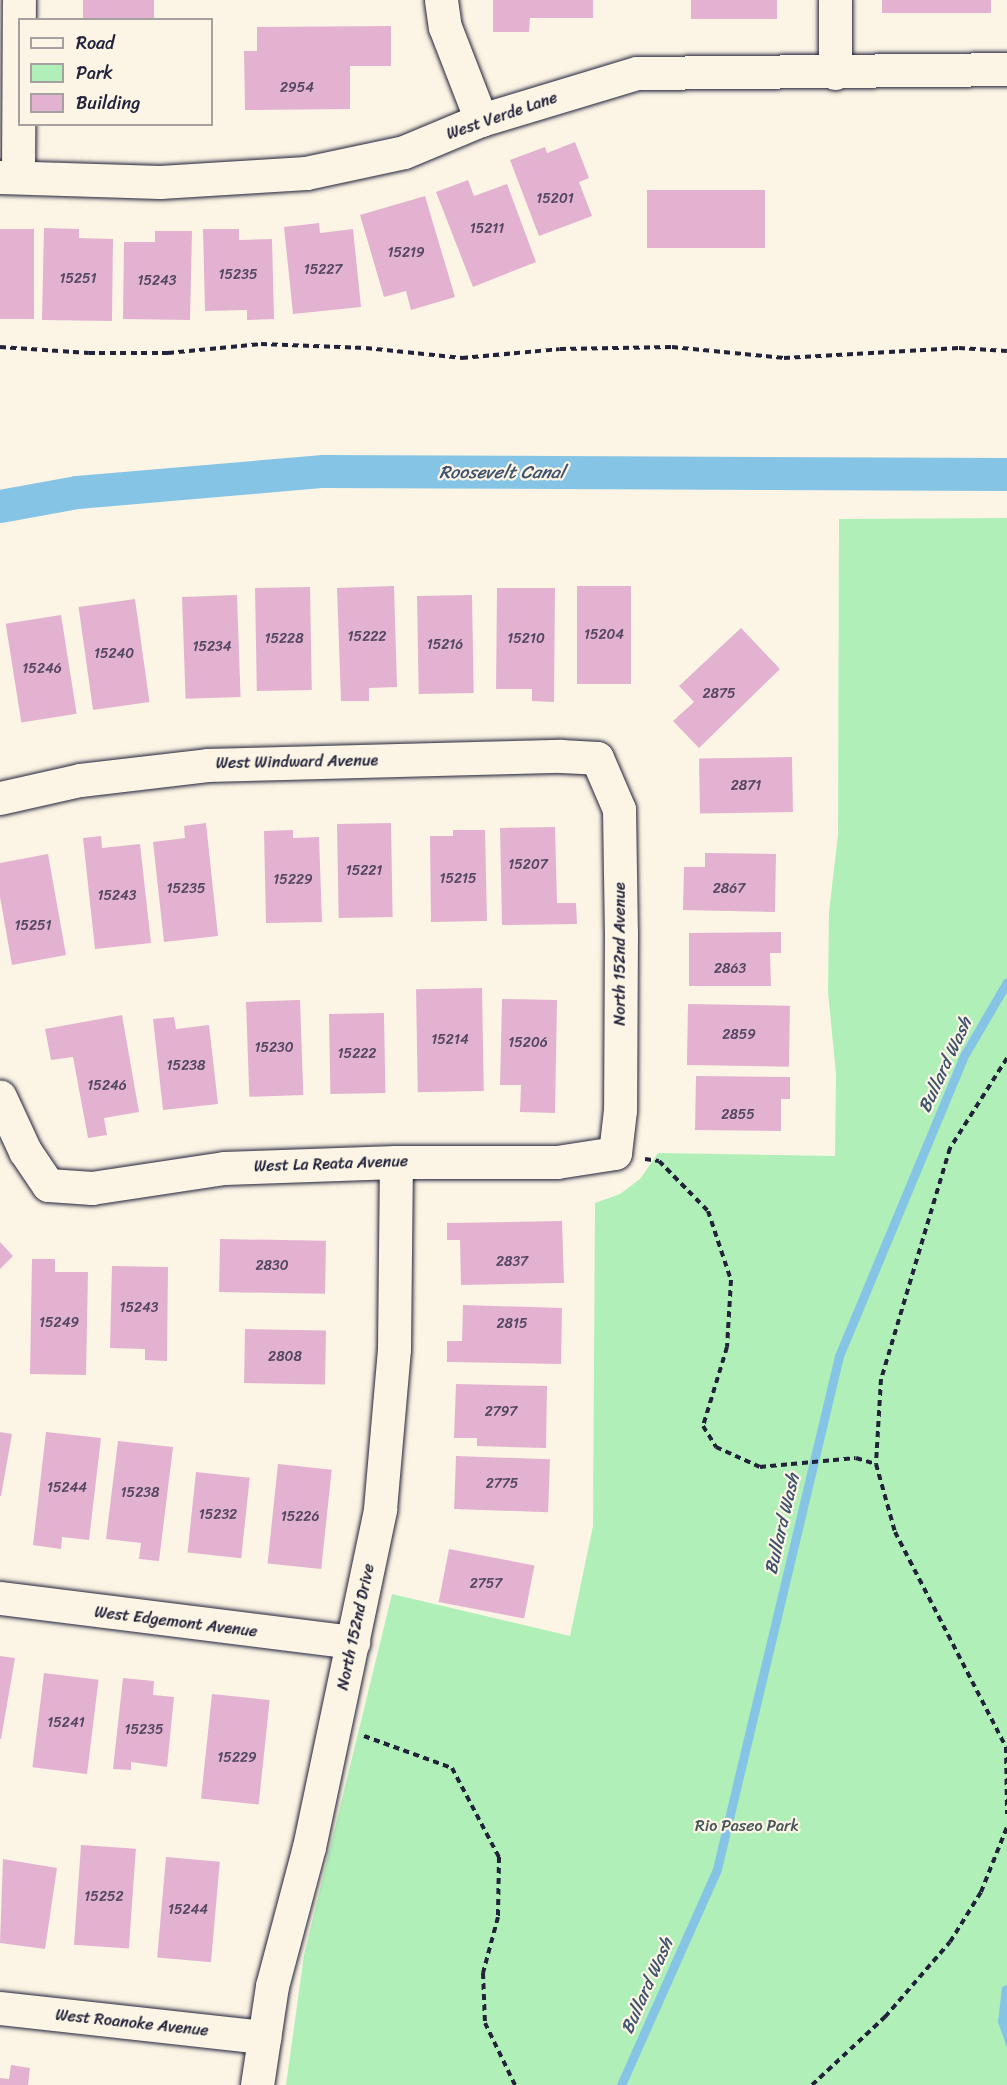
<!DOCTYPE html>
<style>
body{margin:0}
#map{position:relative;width:1007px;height:2085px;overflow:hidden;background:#fcf5e5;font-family:Sriracha,sans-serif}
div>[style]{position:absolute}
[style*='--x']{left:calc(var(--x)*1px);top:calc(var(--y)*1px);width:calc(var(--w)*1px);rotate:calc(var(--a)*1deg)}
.green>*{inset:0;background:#b0f0b8}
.water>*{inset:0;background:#85c4e5}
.stream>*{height:9px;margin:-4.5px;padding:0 4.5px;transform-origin:4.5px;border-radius:4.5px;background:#85c4e5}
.canal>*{height:33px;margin:-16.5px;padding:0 16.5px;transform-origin:16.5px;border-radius:16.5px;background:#85c4e5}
.building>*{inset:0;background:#e3b2d1;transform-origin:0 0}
.path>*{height:4px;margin-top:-2px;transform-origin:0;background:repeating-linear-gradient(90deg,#22223b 0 6px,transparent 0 10.5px)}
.roads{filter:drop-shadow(0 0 2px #22223b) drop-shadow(0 0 2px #22223b)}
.minor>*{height:33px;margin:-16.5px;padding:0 16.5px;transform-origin:16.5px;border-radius:16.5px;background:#fcf5e5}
span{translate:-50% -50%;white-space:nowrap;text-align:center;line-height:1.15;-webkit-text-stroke:4.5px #fcf5e5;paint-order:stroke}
.number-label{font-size:14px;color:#524660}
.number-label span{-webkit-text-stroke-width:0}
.street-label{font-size:16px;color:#22223b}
.park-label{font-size:16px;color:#46565a}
.water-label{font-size:18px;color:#40536e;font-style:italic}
.legend{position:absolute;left:18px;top:18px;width:195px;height:108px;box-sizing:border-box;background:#fcf5e5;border:2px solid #a5a1a1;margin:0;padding:8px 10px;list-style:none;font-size:18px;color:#22223b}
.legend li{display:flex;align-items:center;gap:12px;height:30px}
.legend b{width:30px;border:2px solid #a5a1a1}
</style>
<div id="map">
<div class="green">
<i style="clip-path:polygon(1007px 518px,1007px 2085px,286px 2085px,304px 1955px,392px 1594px,570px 1636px,593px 1526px,595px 1203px,620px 1194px,640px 1179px,658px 1153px,835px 1156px,836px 1074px,828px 992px,829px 912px,838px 835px,839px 519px)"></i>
</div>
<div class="water">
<i style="clip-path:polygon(1007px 1985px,1007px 2048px,998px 2022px,1002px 1987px)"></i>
</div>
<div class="stream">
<i style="--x:621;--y:2085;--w:236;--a:-66"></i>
<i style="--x:717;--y:1869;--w:527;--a:-76.62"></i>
<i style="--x:839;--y:1356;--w:327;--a:-67.4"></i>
<i style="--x:965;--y:1054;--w:83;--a:-59.7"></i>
</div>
<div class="canal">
<i style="--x:0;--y:506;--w:78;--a:-10.3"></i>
<i style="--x:77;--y:492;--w:247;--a:-4.9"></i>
<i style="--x:323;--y:471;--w:684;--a:0.25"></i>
</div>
<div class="building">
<i style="left:83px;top:0;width:71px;height:20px"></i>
<i style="clip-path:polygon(493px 0,593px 0,593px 18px,530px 18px,529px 32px,493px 32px)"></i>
<i style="left:691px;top:0;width:86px;height:19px"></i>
<i style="left:882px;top:0;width:109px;height:13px"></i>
<i style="clip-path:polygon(391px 26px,391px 66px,350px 66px,350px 109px,245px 110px,244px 51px,257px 51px,257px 27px)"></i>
<i style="clip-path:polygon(575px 142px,589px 178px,579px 182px,592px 216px,539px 236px,510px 160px,545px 147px,547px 153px)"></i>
<i style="clip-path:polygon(468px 180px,474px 196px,507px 184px,536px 262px,473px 287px,436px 192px)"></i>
<i style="left:647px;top:190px;width:118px;height:58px"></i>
<i style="clip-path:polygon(425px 196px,455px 297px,411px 310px,406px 291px,384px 297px,360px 215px)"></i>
<i style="clip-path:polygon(319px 223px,320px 233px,353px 229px,361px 307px,293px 314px,284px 227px)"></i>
<i style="clip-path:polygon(44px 228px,79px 229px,79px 238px,113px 239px,112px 321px,42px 320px)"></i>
<i style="left:0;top:229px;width:34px;height:90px"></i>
<i style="clip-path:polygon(203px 229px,239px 229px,239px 240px,272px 239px,274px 319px,247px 320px,247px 310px,205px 311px)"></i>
<i style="clip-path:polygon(155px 231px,192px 231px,190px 320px,123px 319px,124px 242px,155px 242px)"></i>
<i style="clip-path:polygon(394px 586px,397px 687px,369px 688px,369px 701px,341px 701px,337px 588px)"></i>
<i style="left:577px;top:586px;width:54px;height:98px"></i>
<i style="left:310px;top:587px;width:103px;height:55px;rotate:89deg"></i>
<i style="clip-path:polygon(497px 588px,555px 588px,554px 702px,532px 701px,532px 689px,496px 689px)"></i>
<i style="left:237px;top:595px;width:102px;height:55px;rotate:88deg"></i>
<i style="left:472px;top:595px;width:98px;height:55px;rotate:89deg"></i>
<i style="left:135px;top:599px;width:104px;height:57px;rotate:82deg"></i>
<i style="left:61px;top:615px;width:100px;height:56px;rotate:81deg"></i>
<i style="clip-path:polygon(741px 628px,780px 669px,699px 748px,673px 721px,694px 702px,679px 686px)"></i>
<i style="left:792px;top:757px;width:55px;height:93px;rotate:89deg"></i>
<i style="clip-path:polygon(206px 823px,218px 936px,164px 942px,153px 842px,185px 838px,184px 826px)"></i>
<i style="left:391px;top:823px;width:94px;height:54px;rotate:89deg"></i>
<i style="clip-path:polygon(555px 827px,557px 903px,576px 903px,577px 924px,502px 925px,500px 828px)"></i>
<i style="clip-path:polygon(293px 830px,293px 838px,319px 837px,322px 922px,266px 923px,264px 831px)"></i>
<i style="clip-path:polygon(453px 830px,485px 830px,487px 921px,431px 922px,430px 836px,453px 836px)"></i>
<i style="clip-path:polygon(101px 836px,102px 848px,140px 844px,151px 943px,95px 949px,83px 838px)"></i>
<i style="clip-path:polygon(705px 853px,776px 854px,775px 912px,683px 910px,684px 867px,705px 867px)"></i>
<i style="clip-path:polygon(48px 854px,66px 955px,12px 965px,0 897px,0 863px)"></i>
<i style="clip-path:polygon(781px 932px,781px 953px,770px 953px,771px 986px,689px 986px,689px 933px)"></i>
<i style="left:482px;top:988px;width:103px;height:66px;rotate:89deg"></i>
<i style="clip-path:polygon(502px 999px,557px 1000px,555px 1113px,520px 1112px,521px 1085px,500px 1085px)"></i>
<i style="left:300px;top:1000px;width:95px;height:54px;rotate:88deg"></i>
<i style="left:688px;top:1004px;width:102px;height:61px;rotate:1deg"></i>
<i style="left:384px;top:1013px;width:80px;height:55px;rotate:89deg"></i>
<i style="clip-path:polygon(122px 1015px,139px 1112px,104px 1118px,107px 1135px,88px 1138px,73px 1057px,51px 1060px,45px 1029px)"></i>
<i style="clip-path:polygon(174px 1017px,176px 1029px,209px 1025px,218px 1104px,163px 1110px,153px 1019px)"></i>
<i style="clip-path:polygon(696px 1076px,790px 1077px,790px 1099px,781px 1099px,781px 1131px,695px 1130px)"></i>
<i style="clip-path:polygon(562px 1221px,564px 1283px,461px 1285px,460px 1240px,447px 1240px,447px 1223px)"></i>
<i style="left:220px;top:1239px;width:106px;height:53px;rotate:1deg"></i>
<i style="clip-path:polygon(0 1242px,13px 1256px,0 1269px)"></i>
<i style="clip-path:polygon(32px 1259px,55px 1259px,55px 1272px,88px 1272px,86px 1375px,30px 1374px)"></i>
<i style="clip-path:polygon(112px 1266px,168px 1267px,167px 1361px,145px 1360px,145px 1349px,110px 1348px)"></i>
<i style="clip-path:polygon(463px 1305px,562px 1308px,561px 1364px,447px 1362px,447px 1341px,462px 1341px)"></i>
<i style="left:245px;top:1329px;width:81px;height:54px;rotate:1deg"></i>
<i style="clip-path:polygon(456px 1384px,547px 1386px,546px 1448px,477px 1446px,477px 1438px,454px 1438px)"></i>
<i style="clip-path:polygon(0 1432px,12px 1434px,1px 1496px,0 1496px)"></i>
<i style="clip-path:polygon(46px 1432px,101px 1438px,89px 1540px,62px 1537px,61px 1549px,33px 1545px)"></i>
<i style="clip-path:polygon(118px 1441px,173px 1447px,159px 1561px,139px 1559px,141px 1543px,106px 1539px)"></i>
<i style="left:456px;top:1456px;width:94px;height:53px;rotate:2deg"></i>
<i style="left:278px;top:1464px;width:54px;height:100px;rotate:6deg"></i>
<i style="left:196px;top:1472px;width:54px;height:81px;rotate:6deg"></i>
<i style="left:449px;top:1549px;width:87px;height:54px;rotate:11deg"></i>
<i style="clip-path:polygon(0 1656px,15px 1658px,1px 1739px,0 1739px)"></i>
<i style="left:44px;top:1673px;width:55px;height:95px;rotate:7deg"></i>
<i style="clip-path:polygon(123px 1678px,154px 1681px,153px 1695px,174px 1697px,167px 1767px,131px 1762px,131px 1770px,113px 1769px)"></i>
<i style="left:212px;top:1694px;width:58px;height:105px;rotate:6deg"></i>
<i style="left:81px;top:1845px;width:55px;height:100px;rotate:4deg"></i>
<i style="left:166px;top:1857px;width:54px;height:101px;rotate:5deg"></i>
<i style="clip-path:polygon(3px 1859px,57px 1868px,45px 1949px,0 1943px)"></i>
<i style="clip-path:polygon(11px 2065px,30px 2068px,28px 2085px,0 2085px,0 2078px,9px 2079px)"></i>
</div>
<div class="path">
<i style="--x:0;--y:347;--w:89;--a:3.9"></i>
<i style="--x:89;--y:353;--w:79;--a:0"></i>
<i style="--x:168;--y:353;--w:93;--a:-5.5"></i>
<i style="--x:261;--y:344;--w:105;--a:2.2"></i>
<i style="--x:366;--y:348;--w:97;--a:5.9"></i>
<i style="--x:462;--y:358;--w:98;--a:-5.2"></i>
<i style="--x:560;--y:349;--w:112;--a:-1"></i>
<i style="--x:672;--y:347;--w:113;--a:5.6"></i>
<i style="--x:784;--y:358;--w:175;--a:-3.3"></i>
<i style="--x:959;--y:348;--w:48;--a:3.6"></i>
<i style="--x:1007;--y:1058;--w:107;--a:122.3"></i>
<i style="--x:950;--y:1148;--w:241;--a:106.6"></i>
<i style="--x:881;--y:1379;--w:85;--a:93.4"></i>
<i style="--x:876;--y:1464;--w:71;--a:74.4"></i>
<i style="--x:895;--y:1532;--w:242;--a:62.7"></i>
<i style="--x:1006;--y:1747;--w:67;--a:89.1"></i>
<i style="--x:645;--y:1159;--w:14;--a:8"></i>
<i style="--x:659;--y:1161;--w:70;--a:45.6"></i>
<i style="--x:708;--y:1211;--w:73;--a:71.6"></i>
<i style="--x:731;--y:1280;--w:67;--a:93.4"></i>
<i style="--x:727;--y:1347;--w:83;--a:106.9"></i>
<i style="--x:703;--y:1426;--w:25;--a:58"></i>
<i style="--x:716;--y:1447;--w:48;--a:24.4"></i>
<i style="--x:760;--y:1467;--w:96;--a:-5.4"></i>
<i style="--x:856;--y:1458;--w:21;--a:17"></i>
<i style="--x:364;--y:1736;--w:94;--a:20"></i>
<i style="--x:452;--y:1768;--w:101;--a:62.2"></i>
<i style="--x:499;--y:1857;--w:60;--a:91"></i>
<i style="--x:498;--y:1917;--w:58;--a:105"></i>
<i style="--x:483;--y:1973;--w:50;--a:87.7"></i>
<i style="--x:485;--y:2023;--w:69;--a:64.2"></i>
<i style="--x:812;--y:2085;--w:100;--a:-43"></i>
<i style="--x:885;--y:2017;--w:99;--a:-49.1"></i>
<i style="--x:950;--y:1942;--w:59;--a:-58.2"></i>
<i style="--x:981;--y:1892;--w:70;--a:-68.2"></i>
</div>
<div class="roads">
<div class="minor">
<i style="--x:441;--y:0;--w:27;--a:82"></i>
<i style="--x:445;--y:27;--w:100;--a:68.8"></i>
<i style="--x:835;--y:73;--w:73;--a:-90"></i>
<i style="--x:0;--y:177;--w:160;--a:1.8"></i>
<i style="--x:160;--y:182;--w:146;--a:-3.5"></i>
<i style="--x:306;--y:173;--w:100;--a:-12.1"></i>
<i style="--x:404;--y:152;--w:83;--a:-22.6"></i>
<i style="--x:481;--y:120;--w:163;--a:-16.8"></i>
<i style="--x:637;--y:73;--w:370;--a:-0.6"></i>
<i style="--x:18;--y:177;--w:177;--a:-89.7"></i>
<i style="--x:0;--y:798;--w:82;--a:-12.7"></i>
<i style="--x:80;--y:780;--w:128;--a:-6.7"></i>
<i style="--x:207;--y:765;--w:354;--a:-1.5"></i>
<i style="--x:561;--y:756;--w:36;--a:3"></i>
<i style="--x:597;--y:758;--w:56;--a:66.7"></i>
<i style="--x:619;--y:809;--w:123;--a:89.1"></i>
<i style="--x:621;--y:932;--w:178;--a:90.3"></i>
<i style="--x:620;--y:1110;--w:43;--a:96.6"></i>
<i style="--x:615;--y:1153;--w:59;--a:171.2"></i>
<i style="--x:557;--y:1162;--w:161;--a:180"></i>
<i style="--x:396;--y:1162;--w:172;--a:178"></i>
<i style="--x:224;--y:1168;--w:134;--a:171.4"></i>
<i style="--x:92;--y:1188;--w:44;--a:-176.1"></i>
<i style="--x:48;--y:1185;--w:41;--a:-124.1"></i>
<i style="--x:25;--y:1151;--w:60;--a:-114.8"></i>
<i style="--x:0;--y:1598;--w:356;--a:7.1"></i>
<i style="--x:0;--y:2008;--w:266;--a:6.3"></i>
<i style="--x:257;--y:2085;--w:100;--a:-81.4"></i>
<i style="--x:272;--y:1986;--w:144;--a:-75.1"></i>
<i style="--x:309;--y:1847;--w:345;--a:-78.1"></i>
<i style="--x:380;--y:1509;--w:161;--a:-85"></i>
<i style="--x:394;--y:1349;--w:187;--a:-89.4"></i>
</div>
</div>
<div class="number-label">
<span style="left:297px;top:88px">2954</span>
<span style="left:555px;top:199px">15201</span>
<span style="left:487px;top:229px">15211</span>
<span style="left:406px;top:253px">15219</span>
<span style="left:323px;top:270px">15227</span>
<span style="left:238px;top:275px">15235</span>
<span style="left:78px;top:279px">15251</span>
<span style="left:157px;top:281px">15243</span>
<span style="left:604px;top:635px">15204</span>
<span style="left:367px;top:637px">15222</span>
<span style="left:284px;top:639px">15228</span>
<span style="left:526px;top:639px">15210</span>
<span style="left:445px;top:645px">15216</span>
<span style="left:212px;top:647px">15234</span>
<span style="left:114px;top:654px">15240</span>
<span style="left:42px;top:669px">15246</span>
<span style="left:719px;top:694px">2875</span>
<span style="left:746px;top:786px">2871</span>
<span style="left:528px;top:865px">15207</span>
<span style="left:364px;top:871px">15221</span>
<span style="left:458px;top:879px">15215</span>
<span style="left:293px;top:880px">15229</span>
<span style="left:186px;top:889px">15235</span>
<span style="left:729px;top:889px">2867</span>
<span style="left:117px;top:896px">15243</span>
<span style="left:33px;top:926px">15251</span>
<span style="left:730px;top:969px">2863</span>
<span style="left:739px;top:1035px">2859</span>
<span style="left:450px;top:1040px">15214</span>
<span style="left:528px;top:1043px">15206</span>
<span style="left:274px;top:1048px">15230</span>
<span style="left:357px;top:1054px">15222</span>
<span style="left:186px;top:1066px">15238</span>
<span style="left:107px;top:1086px">15246</span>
<span style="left:738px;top:1115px">2855</span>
<span style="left:512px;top:1262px">2837</span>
<span style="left:272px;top:1266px">2830</span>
<span style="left:139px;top:1308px">15243</span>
<span style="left:59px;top:1323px">15249</span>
<span style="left:512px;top:1324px">2815</span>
<span style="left:285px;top:1357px">2808</span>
<span style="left:501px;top:1412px">2797</span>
<span style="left:502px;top:1484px">2775</span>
<span style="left:67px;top:1488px">15244</span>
<span style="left:140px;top:1493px">15238</span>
<span style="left:218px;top:1515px">15232</span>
<span style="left:300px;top:1517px">15226</span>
<span style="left:486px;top:1584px">2757</span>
<span style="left:66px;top:1723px">15241</span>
<span style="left:144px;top:1730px">15235</span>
<span style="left:237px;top:1758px">15229</span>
<span style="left:104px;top:1897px">15252</span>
<span style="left:188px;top:1910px">15244</span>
</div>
<div class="street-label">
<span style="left:502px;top:116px;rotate:-19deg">West Verde Lane</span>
<span style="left:297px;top:762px;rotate:-1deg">West Windward Avenue</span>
<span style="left:620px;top:954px;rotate:-90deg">North 152nd Avenue</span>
<span style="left:331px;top:1164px;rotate:-2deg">West La Reata Avenue</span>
<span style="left:176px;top:1622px;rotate:7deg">West Edgemont Avenue</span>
<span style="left:356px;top:1627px;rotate:-78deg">North 152nd Drive</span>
<span style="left:132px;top:2023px;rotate:6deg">West Roanoke Avenue</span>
</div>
<div class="park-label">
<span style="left:747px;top:1826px">Rio Paseo Park</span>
</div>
<div class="water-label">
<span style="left:502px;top:472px">Roosevelt Canal</span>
<span style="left:945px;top:1065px;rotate:-65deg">Bullard Wash</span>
<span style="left:782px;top:1524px;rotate:-77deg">Bullard Wash</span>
<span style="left:647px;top:1986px;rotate:-66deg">Bullard Wash</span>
</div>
<ul class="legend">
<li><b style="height:8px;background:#fcf5e5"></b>Road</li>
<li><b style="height:16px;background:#b0f0b8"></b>Park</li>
<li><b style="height:16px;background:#e3b2d1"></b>Building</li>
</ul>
</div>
